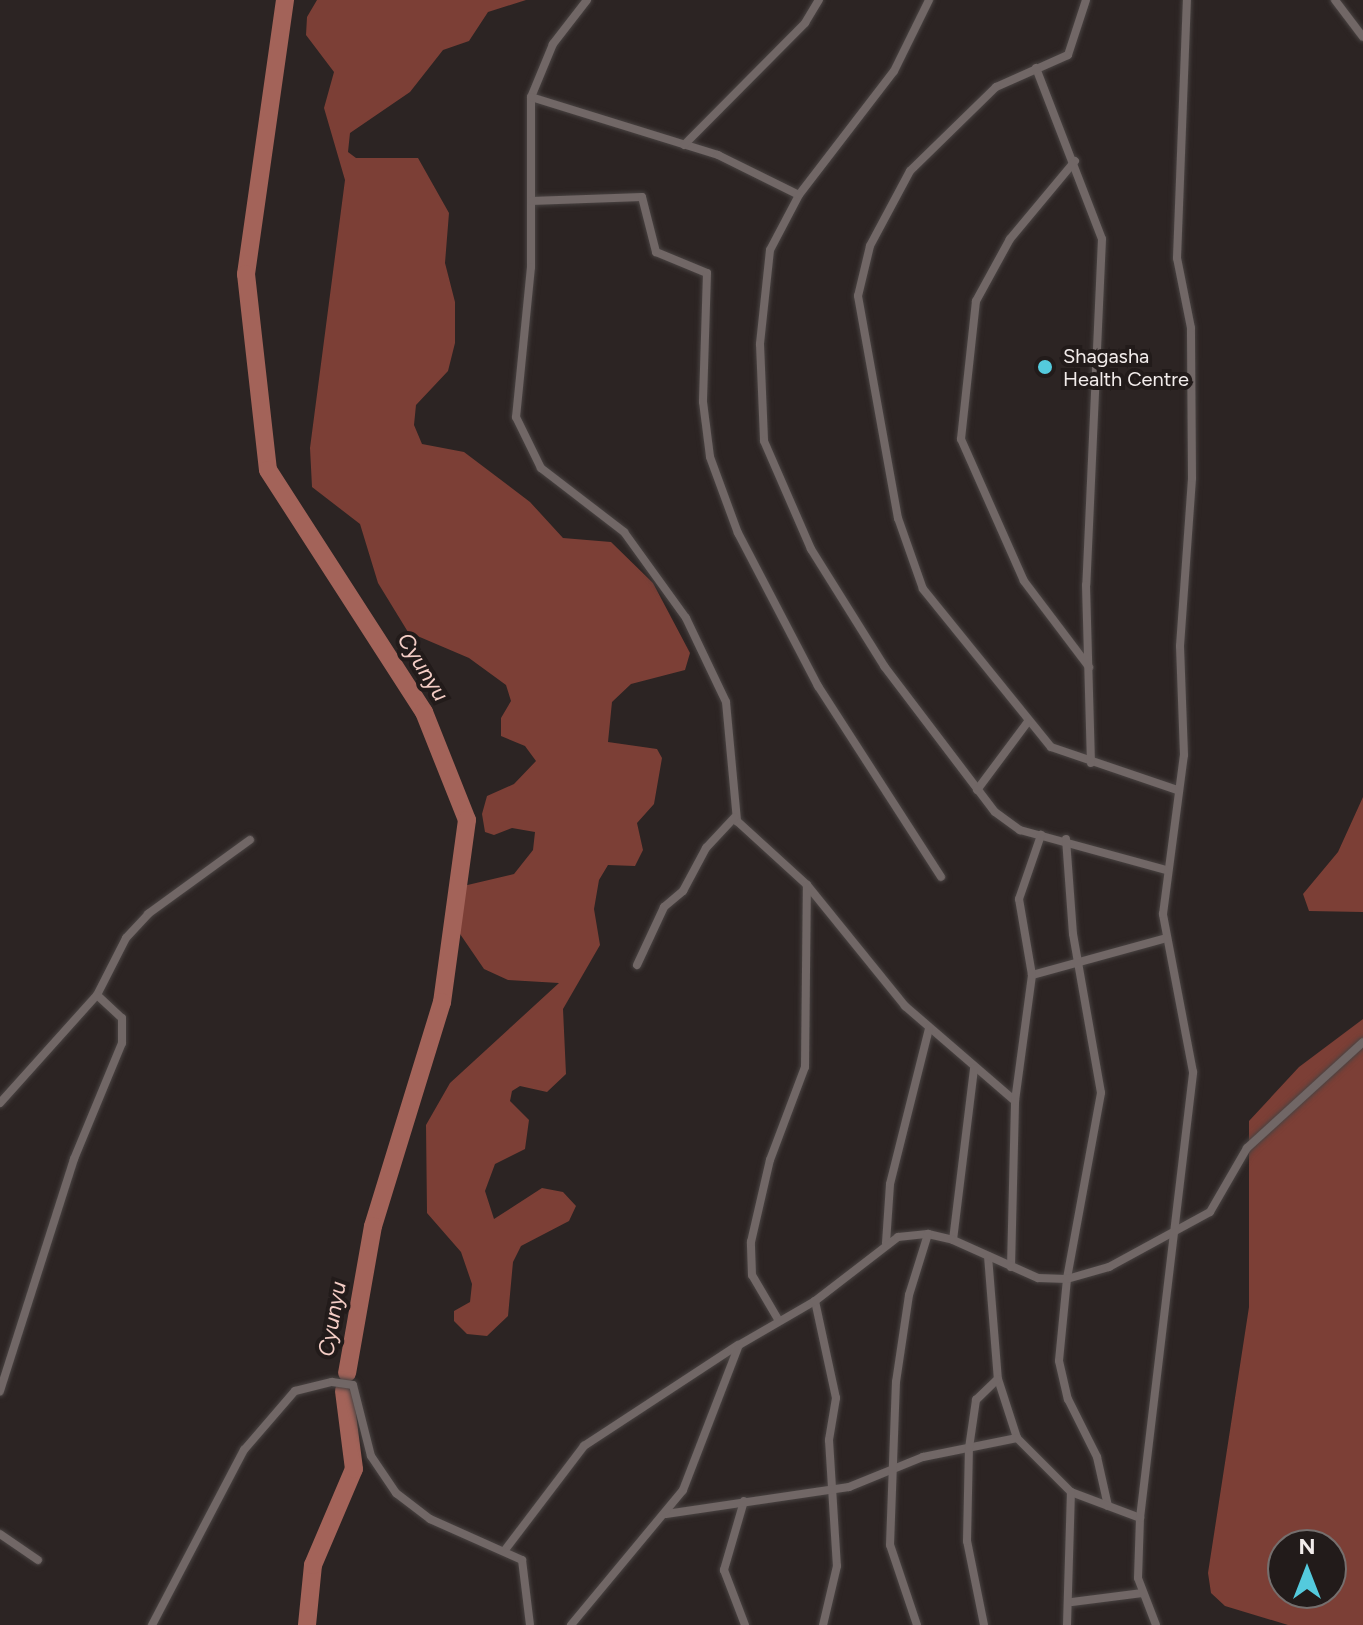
<!DOCTYPE html>
<style>
body{margin:0}
#map{position:relative;width:1363px;height:1625px;overflow:hidden;background:#2c2423;font-family:Figtree,sans-serif}
div>[style]{position:absolute}
[style*='--x']{left:calc(var(--x)*1px);top:calc(var(--y)*1px);width:calc(var(--w)*1px);rotate:calc(var(--a)*1deg)}
.forest>*{inset:0;background:#7c3f36}
.river>*{height:18px;margin:-9px;padding:0 9px;transform-origin:9px;border-radius:9px;background:#a36359}
.roads{filter:drop-shadow(0 0 2px #494342) drop-shadow(0 0 2px #494342)}
.street>*{height:8px;margin:-4px;padding:0 4px;transform-origin:4px;border-radius:4px;background:#716766}
.dots>*{width:22px;height:22px;translate:-50% -50%;box-sizing:border-box;border:4px solid #221b1a;border-radius:50%}
span{translate:-50% -50%;white-space:nowrap;text-align:center;line-height:1.15;-webkit-text-stroke:8px #221b1a;paint-order:stroke}
.poi-label{font-size:20px;color:#f2eceb}
.left{translate:0 -50%;text-align:left}
.water-label{font-size:22px;color:#f5cec6;font-style:italic}
.north{position:absolute;left:1267px;top:1529px;width:80px;height:80px;box-sizing:border-box;background:#221b1a;border:2px solid #756f6e;border-radius:50%;rotate:0deg;font-size:22px;font-weight:700;line-height:32px;text-align:center;color:#f2eceb}
.north::after{content:'';display:block;margin:auto;width:28px;height:36px;background:#54cadd;clip-path:polygon(50% 0,100% 100%,50% 72%,0 100%)}
</style>
<div id="map">
<div class="forest">
<i style="clip-path:polygon(317px 0,526px 0,488px 12px,469px 41px,443px 50px,410px 92px,350px 133px,348px 152px,356px 158px,418px 158px,449px 213px,445px 263px,455px 302px,455px 343px,448px 371px,416px 405px,414px 425px,422px 444px,464px 452px,530px 502px,563px 538px,611px 542px,653px 583px,690px 653px,685px 670px,631px 684px,612px 702px,608px 742px,657px 749px,662px 758px,654px 804px,637px 823px,643px 850px,635px 866px,608px 865px,599px 880px,594px 909px,600px 945px,563px 1009px,566px 1074px,547px 1092px,520px 1086px,512px 1091px,510px 1101px,529px 1120px,525px 1149px,495px 1164px,485px 1191px,494px 1219px,542px 1188px,563px 1192px,576px 1206px,569px 1221px,521px 1246px,513px 1262px,508px 1316px,487px 1336px,467px 1334px,454px 1321px,454px 1311px,470px 1302px,472px 1284px,461px 1252px,427px 1213px,426px 1125px,450px 1083px,559px 983px,508px 980px,484px 969px,458px 931px,448px 902px,459px 887px,514px 874px,533px 850px,535px 832px,512px 828px,494px 835px,485px 832px,482px 814px,487px 796px,514px 784px,536px 761px,525px 746px,501px 736px,501px 718px,511px 701px,506px 685px,469px 658px,408px 632px,378px 583px,360px 524px,312px 487px,310px 448px,345px 180px,324px 108px,334px 72px,306px 35px,307px 17px)"></i>
<i style="clip-path:polygon(1363px 797px,1363px 912px,1309px 911px,1303px 894px,1338px 852px)"></i>
<i style="clip-path:polygon(evenodd,1363px 1019px,1363px 1625px,1288px 1625px,1225px 1606px,1211px 1593px,1208px 1573px,1249px 1307px,1249px 1121px,1299px 1067px,1363px 1019px,1283px 1545px,1331px 1545px,1331px 1593px,1283px 1593px,1283px 1545px)"></i>
</div>
<div class="river">
<i style="--x:285;--y:0;--w:277;--a:98.1"></i>
<i style="--x:246;--y:274;--w:197;--a:83.6"></i>
<i style="--x:268;--y:470;--w:288;--a:57.2"></i>
<i style="--x:424;--y:712;--w:116;--a:68.3"></i>
<i style="--x:467;--y:820;--w:184;--a:97.8"></i>
<i style="--x:442;--y:1002;--w:234;--a:107.1"></i>
<i style="--x:373;--y:1226;--w:149;--a:100"></i>
<i style="--x:307;--y:1625;--w:60;--a:-84.3"></i>
<i style="--x:313;--y:1565;--w:104;--a:-66.9"></i>
<i style="--x:354;--y:1469;--w:79;--a:-97.3"></i>
</div>
<div class="roads">
<div class="street">
<i style="--x:587;--y:0;--w:56;--a:127.7"></i>
<i style="--x:553;--y:44;--w:57;--a:112.5"></i>
<i style="--x:531;--y:97;--w:170;--a:90"></i>
<i style="--x:531;--y:267;--w:151;--a:95.7"></i>
<i style="--x:516;--y:417;--w:57;--a:63.9"></i>
<i style="--x:541;--y:468;--w:105;--a:37.6"></i>
<i style="--x:624;--y:532;--w:106;--a:54.2"></i>
<i style="--x:686;--y:618;--w:93;--a:64.5"></i>
<i style="--x:726;--y:702;--w:120;--a:84.7"></i>
<i style="--x:737;--y:821;--w:95;--a:42.4"></i>
<i style="--x:807;--y:885;--w:156;--a:51"></i>
<i style="--x:905;--y:1006;--w:145;--a:40.8"></i>
<i style="--x:929;--y:0;--w:79;--a:116.2"></i>
<i style="--x:894;--y:71;--w:156;--a:127.5"></i>
<i style="--x:799;--y:195;--w:62;--a:117.8"></i>
<i style="--x:770;--y:250;--w:95;--a:96.1"></i>
<i style="--x:760;--y:344;--w:97;--a:87.6"></i>
<i style="--x:764;--y:441;--w:118;--a:66.5"></i>
<i style="--x:811;--y:549;--w:138;--a:58"></i>
<i style="--x:884;--y:666;--w:183;--a:52.8"></i>
<i style="--x:995;--y:812;--w:31;--a:36"></i>
<i style="--x:1020;--y:830;--w:151;--a:15.3"></i>
<i style="--x:1086;--y:0;--w:58;--a:108.1"></i>
<i style="--x:1068;--y:55;--w:79;--a:156"></i>
<i style="--x:996;--y:87;--w:120;--a:135.7"></i>
<i style="--x:910;--y:171;--w:85;--a:118.1"></i>
<i style="--x:870;--y:246;--w:51;--a:103.5"></i>
<i style="--x:858;--y:296;--w:226;--a:79.8"></i>
<i style="--x:898;--y:518;--w:75;--a:70.6"></i>
<i style="--x:923;--y:589;--w:203;--a:51"></i>
<i style="--x:1051;--y:747;--w:133;--a:18.8"></i>
<i style="--x:1335;--y:0;--w:46;--a:52.9"></i>
<i style="--x:1036;--y:68;--w:183;--a:68.9"></i>
<i style="--x:1102;--y:239;--w:346;--a:92.6"></i>
<i style="--x:1086;--y:585;--w:178;--a:88.4"></i>
<i style="--x:531;--y:97;--w:196;--a:17.2"></i>
<i style="--x:718;--y:155;--w:90;--a:26.3"></i>
<i style="--x:684;--y:145;--w:172;--a:-45.2"></i>
<i style="--x:805;--y:23;--w:27;--a:-59"></i>
<i style="--x:1075;--y:161;--w:102;--a:129.8"></i>
<i style="--x:1010;--y:239;--w:71;--a:118.7"></i>
<i style="--x:976;--y:301;--w:139;--a:96.2"></i>
<i style="--x:961;--y:439;--w:155;--a:66.1"></i>
<i style="--x:1024;--y:581;--w:108;--a:52.9"></i>
<i style="--x:531;--y:201;--w:111;--a:-2.1"></i>
<i style="--x:642;--y:197;--w:57;--a:75.7"></i>
<i style="--x:656;--y:252;--w:55;--a:22.4"></i>
<i style="--x:707;--y:273;--w:129;--a:91.8"></i>
<i style="--x:703;--y:402;--w:55;--a:82.7"></i>
<i style="--x:710;--y:457;--w:81;--a:69.8"></i>
<i style="--x:738;--y:533;--w:173;--a:62.4"></i>
<i style="--x:818;--y:686;--w:227;--a:57.2"></i>
<i style="--x:977;--y:790;--w:84;--a:-53.3"></i>
<i style="--x:1066;--y:839;--w:95;--a:85.8"></i>
<i style="--x:1073;--y:934;--w:161;--a:80"></i>
<i style="--x:1101;--y:1093;--w:189;--a:100.4"></i>
<i style="--x:1067;--y:1279;--w:82;--a:95.6"></i>
<i style="--x:1059;--y:1361;--w:39;--a:77"></i>
<i style="--x:1068;--y:1399;--w:65;--a:63.4"></i>
<i style="--x:1097;--y:1457;--w:50;--a:77.3"></i>
<i style="--x:637;--y:965;--w:64;--a:-65"></i>
<i style="--x:664;--y:907;--w:25;--a:-40"></i>
<i style="--x:683;--y:891;--w:49;--a:-61.9"></i>
<i style="--x:706;--y:848;--w:42;--a:-46.9"></i>
<i style="--x:1032;--y:975;--w:139;--a:-15.4"></i>
<i style="--x:97;--y:995;--w:64;--a:-63"></i>
<i style="--x:126;--y:938;--w:33;--a:-47"></i>
<i style="--x:148;--y:914;--w:126;--a:-36"></i>
<i style="--x:0;--y:1103;--w:145;--a:-48.1"></i>
<i style="--x:97;--y:995;--w:34;--a:43"></i>
<i style="--x:122;--y:1018;--w:25;--a:90"></i>
<i style="--x:122;--y:1043;--w:126;--a:112.5"></i>
<i style="--x:74;--y:1159;--w:244;--a:107.7"></i>
<i style="--x:953;--y:1240;--w:173;--a:-83"></i>
<i style="--x:886;--y:1243;--w:59;--a:-86.1"></i>
<i style="--x:890;--y:1184;--w:160;--a:-75.9"></i>
<i style="--x:988;--y:1256;--w:123;--a:85.4"></i>
<i style="--x:998;--y:1379;--w:62;--a:72.1"></i>
<i style="--x:1017;--y:1438;--w:76;--a:45"></i>
<i style="--x:1071;--y:1492;--w:74;--a:20.6"></i>
<i style="--x:1011;--y:1267;--w:166;--a:-88.6"></i>
<i style="--x:1015;--y:1101;--w:127;--a:-82.3"></i>
<i style="--x:1032;--y:975;--w:77;--a:-99.7"></i>
<i style="--x:1019;--y:899;--w:68;--a:-71"></i>
<i style="--x:815;--y:1301;--w:99;--a:77.8"></i>
<i style="--x:836;--y:1398;--w:43;--a:99.5"></i>
<i style="--x:829;--y:1440;--w:126;--a:86.4"></i>
<i style="--x:837;--y:1566;--w:61;--a:103.3"></i>
<i style="--x:779;--y:1321;--w:53;--a:-120.4"></i>
<i style="--x:752;--y:1275;--w:33;--a:-92"></i>
<i style="--x:751;--y:1242;--w:84;--a:-77"></i>
<i style="--x:770;--y:1160;--w:99;--a:-69.4"></i>
<i style="--x:805;--y:1067;--w:182;--a:-89.4"></i>
<i style="--x:744;--y:1501;--w:72;--a:106.2"></i>
<i style="--x:724;--y:1570;--w:59;--a:69.1"></i>
<i style="--x:666;--y:1514;--w:185;--a:-8.4"></i>
<i style="--x:849;--y:1487;--w:80;--a:-22.1"></i>
<i style="--x:923;--y:1457;--w:96;--a:-11.4"></i>
<i style="--x:0;--y:1534;--w:46;--a:34.4"></i>
<i style="--x:505;--y:1550;--w:131;--a:-52.8"></i>
<i style="--x:584;--y:1446;--w:184;--a:-33.3"></i>
<i style="--x:1072;--y:1602;--w:71;--a:-7.3"></i>
<i style="--x:152;--y:1625;--w:198;--a:-62.3"></i>
<i style="--x:244;--y:1450;--w:78;--a:-49.2"></i>
<i style="--x:295;--y:1391;--w:38;--a:-14"></i>
<i style="--x:332;--y:1382;--w:21;--a:8"></i>
<i style="--x:353;--y:1385;--w:73;--a:75.8"></i>
<i style="--x:371;--y:1456;--w:45;--a:56"></i>
<i style="--x:396;--y:1493;--w:43;--a:37.4"></i>
<i style="--x:430;--y:1519;--w:101;--a:24"></i>
<i style="--x:522;--y:1560;--w:65;--a:83"></i>
<i style="--x:571;--y:1625;--w:175;--a:-50.3"></i>
<i style="--x:683;--y:1490;--w:155;--a:-68.9"></i>
<i style="--x:739;--y:1345;--w:88;--a:-30.1"></i>
<i style="--x:815;--y:1301;--w:105;--a:-37.6"></i>
<i style="--x:898;--y:1237;--w:30;--a:-6"></i>
<i style="--x:928;--y:1234;--w:26;--a:13"></i>
<i style="--x:953;--y:1240;--w:93;--a:24.1"></i>
<i style="--x:1038;--y:1278;--w:29;--a:2"></i>
<i style="--x:1067;--y:1279;--w:44;--a:-15.9"></i>
<i style="--x:1109;--y:1267;--w:115;--a:-28.6"></i>
<i style="--x:1210;--y:1212;--w:74;--a:-60"></i>
<i style="--x:1247;--y:1148;--w:157;--a:-42.4"></i>
<i style="--x:917;--y:1625;--w:84;--a:-108.6"></i>
<i style="--x:890;--y:1545;--w:163;--a:-87.9"></i>
<i style="--x:896;--y:1382;--w:88;--a:-81.5"></i>
<i style="--x:909;--y:1295;--w:64;--a:-72.7"></i>
<i style="--x:984;--y:1625;--w:86;--a:-101.4"></i>
<i style="--x:967;--y:1541;--w:93;--a:-88.8"></i>
<i style="--x:969;--y:1448;--w:49;--a:-81.7"></i>
<i style="--x:976;--y:1400;--w:30;--a:-44"></i>
<i style="--x:1067;--y:1625;--w:133;--a:-88.3"></i>
<i style="--x:1156;--y:1625;--w:50;--a:-111"></i>
<i style="--x:1138;--y:1578;--w:60;--a:-88.1"></i>
<i style="--x:1140;--y:1518;--w:449;--a:-83.2"></i>
<i style="--x:1193;--y:1072;--w:161;--a:-100.8"></i>
<i style="--x:1163;--y:914;--w:160;--a:-82.5"></i>
<i style="--x:1184;--y:755;--w:109;--a:-92.1"></i>
<i style="--x:1180;--y:646;--w:168;--a:-85.9"></i>
<i style="--x:1192;--y:478;--w:150;--a:-90.4"></i>
<i style="--x:1191;--y:328;--w:71;--a:-101.3"></i>
<i style="--x:1177;--y:258;--w:258;--a:-87.8"></i>
</div>
</div>
<div class="dots">
<i style="left:1045px;top:367px;background:#54cadd"></i>
</div>
<div class="poi-label">
<span class="left" style="left:1063px;top:368px">Shagasha<br>Health Centre</span>
</div>
<div class="water-label">
<span style="left:423px;top:667px;rotate:58deg">Cyunyu</span>
<span style="left:332px;top:1319px;rotate:-80deg">Cyunyu</span>
</div>
<div class="north">N</div>
</div>
